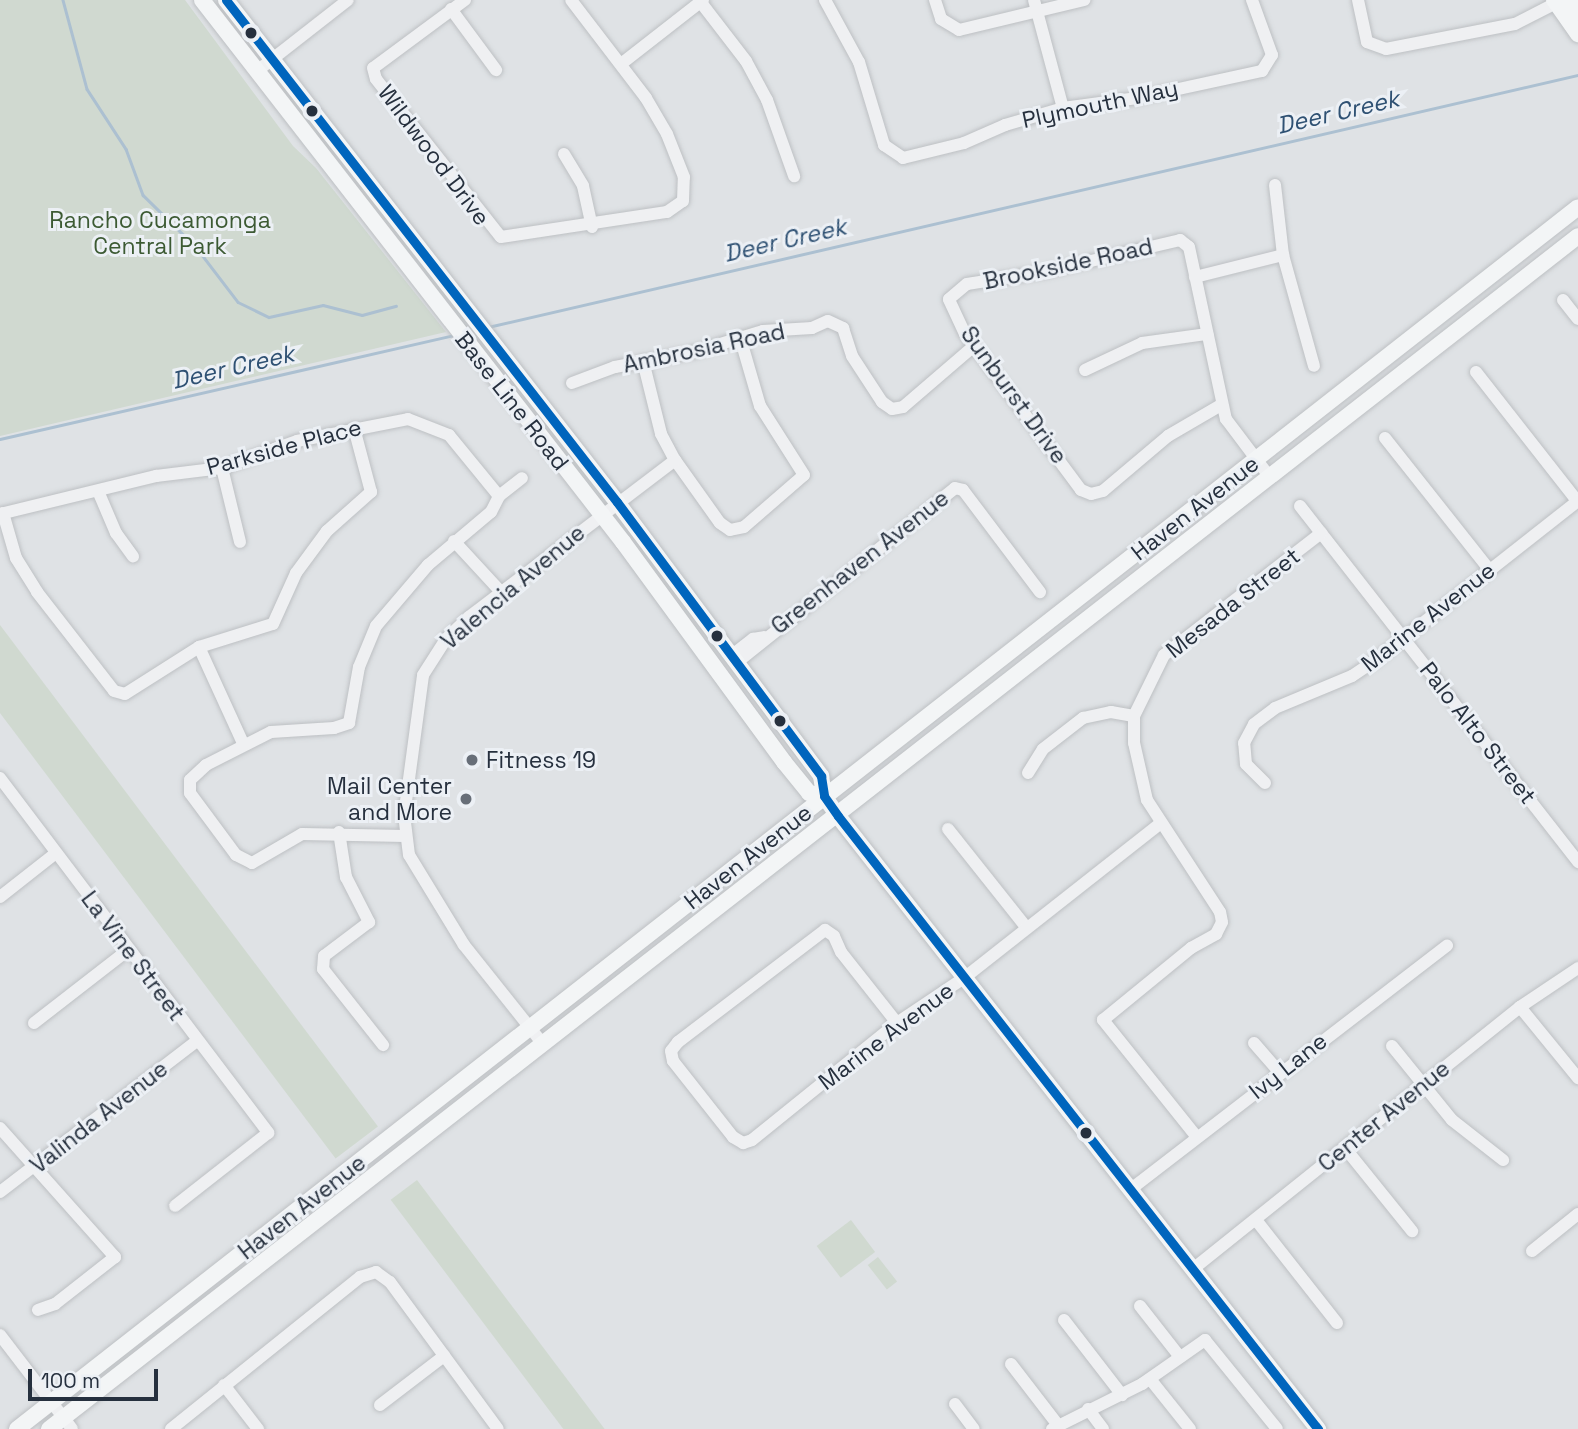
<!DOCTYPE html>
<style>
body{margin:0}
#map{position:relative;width:1578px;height:1429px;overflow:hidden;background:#dfe2e5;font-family:"Space Grotesk",sans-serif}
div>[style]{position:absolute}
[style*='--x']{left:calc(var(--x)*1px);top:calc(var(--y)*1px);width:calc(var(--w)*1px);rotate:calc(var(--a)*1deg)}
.green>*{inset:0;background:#d0d9d0;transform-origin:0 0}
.stream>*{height:2.5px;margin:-1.25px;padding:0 1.25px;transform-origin:1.25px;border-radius:1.25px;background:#acc0d1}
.roads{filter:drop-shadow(0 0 2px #bdc0c3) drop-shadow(0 0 2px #bdc0c3)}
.minor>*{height:12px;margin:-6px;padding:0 6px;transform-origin:6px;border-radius:6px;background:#eff0f2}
.major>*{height:16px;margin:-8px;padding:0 8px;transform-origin:8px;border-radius:8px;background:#f3f5f6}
.bus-1>*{height:9px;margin:-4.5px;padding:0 4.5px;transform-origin:4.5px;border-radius:4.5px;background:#0065bd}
.dots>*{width:19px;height:19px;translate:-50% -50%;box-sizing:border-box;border:4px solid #ecf0f5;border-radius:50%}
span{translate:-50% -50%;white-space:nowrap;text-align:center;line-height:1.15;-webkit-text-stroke:6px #ecf0f5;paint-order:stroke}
.street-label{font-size:23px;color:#26303e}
.park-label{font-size:23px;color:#3c5a33}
.poi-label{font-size:23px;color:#26303e}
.left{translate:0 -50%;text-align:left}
.right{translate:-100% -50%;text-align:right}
.water-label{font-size:24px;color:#2f5173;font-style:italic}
.scale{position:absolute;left:28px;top:1369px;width:130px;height:32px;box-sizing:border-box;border:4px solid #26303e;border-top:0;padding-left:9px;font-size:21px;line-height:24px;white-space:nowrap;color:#26303e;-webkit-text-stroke:5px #ecf0f5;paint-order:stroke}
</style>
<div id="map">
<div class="green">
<i style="clip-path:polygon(0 0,185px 0,293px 146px,316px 168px,446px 332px,0 436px)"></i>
<i style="left:0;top:625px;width:628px;height:53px;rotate:53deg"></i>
<i style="left:417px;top:1180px;width:312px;height:33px;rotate:53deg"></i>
<i style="left:851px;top:1220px;width:40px;height:43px;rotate:53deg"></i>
<i style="left:878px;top:1257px;width:31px;height:13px;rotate:52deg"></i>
</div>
<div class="stream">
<i style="--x:63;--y:0;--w:92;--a:74.9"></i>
<i style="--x:87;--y:89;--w:72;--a:57"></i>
<i style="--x:126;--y:149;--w:49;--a:69.7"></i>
<i style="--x:143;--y:195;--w:74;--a:44.5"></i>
<i style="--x:196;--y:247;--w:69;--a:52.6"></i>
<i style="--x:238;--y:302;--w:34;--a:26"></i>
<i style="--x:269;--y:317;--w:55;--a:-12.5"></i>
<i style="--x:323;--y:305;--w:40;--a:14.4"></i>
<i style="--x:362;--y:315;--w:35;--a:-15"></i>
<i style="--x:488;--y:327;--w:1119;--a:-13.02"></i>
<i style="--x:0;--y:439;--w:466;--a:-12.9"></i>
</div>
<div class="roads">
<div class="minor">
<i style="--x:465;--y:0;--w:114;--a:143.5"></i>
<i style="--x:373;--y:68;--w:11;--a:75"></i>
<i style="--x:376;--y:79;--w:201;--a:51.7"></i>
<i style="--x:501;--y:237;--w:168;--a:-8.6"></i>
<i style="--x:667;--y:212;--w:19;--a:-35"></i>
<i style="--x:683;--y:201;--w:24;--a:-88"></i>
<i style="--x:684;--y:177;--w:46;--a:-111.6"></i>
<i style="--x:667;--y:134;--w:42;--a:-120.3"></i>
<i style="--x:646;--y:98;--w:123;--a:-127.4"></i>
<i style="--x:699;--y:0;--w:77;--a:52.4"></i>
<i style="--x:746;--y:61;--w:44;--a:61.7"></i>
<i style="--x:767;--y:100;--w:81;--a:70.4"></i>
<i style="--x:825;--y:0;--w:71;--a:61.3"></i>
<i style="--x:859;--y:62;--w:87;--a:73.2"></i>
<i style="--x:884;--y:145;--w:23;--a:34"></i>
<i style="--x:903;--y:158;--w:63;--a:-13.8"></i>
<i style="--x:964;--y:143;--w:45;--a:-23.7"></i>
<i style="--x:1005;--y:125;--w:60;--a:-16.3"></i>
<i style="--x:1063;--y:108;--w:75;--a:-7.7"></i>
<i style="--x:1137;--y:98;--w:128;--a:-12.2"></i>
<i style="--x:1262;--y:71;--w:19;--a:-58"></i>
<i style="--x:1272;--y:55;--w:59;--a:-110"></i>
<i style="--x:935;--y:0;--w:20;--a:72"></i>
<i style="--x:941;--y:19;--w:21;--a:31"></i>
<i style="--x:959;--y:30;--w:129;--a:-13.5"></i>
<i style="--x:1034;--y:0;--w:112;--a:75"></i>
<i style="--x:1358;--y:0;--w:43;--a:77.9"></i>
<i style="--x:1367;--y:42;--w:20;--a:20"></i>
<i style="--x:1386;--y:49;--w:131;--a:-11"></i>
<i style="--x:1515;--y:24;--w:53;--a:-27.1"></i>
<i style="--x:451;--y:9;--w:76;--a:53.6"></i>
<i style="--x:621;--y:64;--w:104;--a:-38"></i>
<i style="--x:257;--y:71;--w:115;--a:-38"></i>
<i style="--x:564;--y:154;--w:37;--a:59"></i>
<i style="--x:583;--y:186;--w:42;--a:77.6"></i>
<i style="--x:1275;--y:185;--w:70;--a:83.5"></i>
<i style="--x:1283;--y:255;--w:115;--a:74.4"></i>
<i style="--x:1195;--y:277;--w:91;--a:-14"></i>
<i style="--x:1563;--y:300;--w:24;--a:52"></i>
<i style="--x:643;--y:361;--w:75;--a:76.1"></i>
<i style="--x:661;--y:434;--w:30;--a:62"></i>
<i style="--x:675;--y:460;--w:77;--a:54.5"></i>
<i style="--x:720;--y:523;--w:12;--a:35"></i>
<i style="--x:730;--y:530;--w:14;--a:-12"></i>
<i style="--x:744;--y:527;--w:79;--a:-40.9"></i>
<i style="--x:804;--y:475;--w:82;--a:-122.5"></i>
<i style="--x:760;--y:406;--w:72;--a:-106.2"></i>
<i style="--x:1085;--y:370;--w:63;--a:-25.3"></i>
<i style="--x:1142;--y:343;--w:66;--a:-7.9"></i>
<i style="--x:1476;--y:372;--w:164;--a:51.9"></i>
<i style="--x:572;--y:383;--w:46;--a:-20.4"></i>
<i style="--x:615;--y:367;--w:80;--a:-10.8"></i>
<i style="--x:694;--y:352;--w:72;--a:-16.9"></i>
<i style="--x:763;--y:331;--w:49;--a:-3.5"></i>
<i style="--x:812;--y:328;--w:17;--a:-24"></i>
<i style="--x:828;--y:321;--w:17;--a:25"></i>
<i style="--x:843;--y:328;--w:29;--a:72"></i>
<i style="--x:852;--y:356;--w:55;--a:56.9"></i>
<i style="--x:882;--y:402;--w:12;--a:35"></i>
<i style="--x:892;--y:409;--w:11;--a:-10"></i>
<i style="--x:903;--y:407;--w:94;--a:-40.7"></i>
<i style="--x:1221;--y:405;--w:61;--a:149.7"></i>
<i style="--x:1168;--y:436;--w:85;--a:139.8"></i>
<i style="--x:1103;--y:491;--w:12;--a:166"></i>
<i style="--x:1091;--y:494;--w:11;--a:-158"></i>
<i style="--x:1081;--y:490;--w:194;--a:-126.6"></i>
<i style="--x:965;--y:334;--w:38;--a:-115"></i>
<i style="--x:949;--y:299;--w:23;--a:-40"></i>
<i style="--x:967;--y:284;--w:78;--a:-8.9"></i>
<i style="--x:1044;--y:272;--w:140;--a:-13.2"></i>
<i style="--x:1180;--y:240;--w:11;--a:38"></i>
<i style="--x:1189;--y:247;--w:176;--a:77.9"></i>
<i style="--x:1226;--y:419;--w:71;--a:53"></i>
<i style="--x:1385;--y:438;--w:167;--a:51.6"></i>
<i style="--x:222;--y:468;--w:76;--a:76.3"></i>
<i style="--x:98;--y:491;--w:46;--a:66.8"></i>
<i style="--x:116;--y:533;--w:29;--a:54"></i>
<i style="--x:1300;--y:506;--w:452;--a:52"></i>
<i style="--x:3;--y:513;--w:47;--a:73.9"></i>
<i style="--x:16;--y:558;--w:40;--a:58"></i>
<i style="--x:37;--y:592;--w:125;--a:52.1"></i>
<i style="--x:114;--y:691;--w:11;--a:15"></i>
<i style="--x:125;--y:694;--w:88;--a:-32.4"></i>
<i style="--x:199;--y:647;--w:77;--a:-17.3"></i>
<i style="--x:273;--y:624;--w:56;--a:-65.7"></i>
<i style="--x:296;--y:573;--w:52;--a:-53.6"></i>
<i style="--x:327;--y:531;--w:59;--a:-41.6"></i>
<i style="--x:371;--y:492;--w:66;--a:-104.9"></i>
<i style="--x:0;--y:514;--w:161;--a:-13.7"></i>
<i style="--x:156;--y:476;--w:66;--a:-6.9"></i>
<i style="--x:222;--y:468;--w:80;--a:-19.8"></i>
<i style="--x:297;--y:441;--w:113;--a:-11.2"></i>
<i style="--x:408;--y:419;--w:44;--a:21.3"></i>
<i style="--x:449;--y:435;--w:79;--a:50.7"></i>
<i style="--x:454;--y:541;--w:69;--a:47.3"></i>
<i style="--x:199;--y:647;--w:106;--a:65.4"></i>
<i style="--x:731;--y:656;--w:28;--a:-38"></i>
<i style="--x:753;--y:639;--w:11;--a:-10"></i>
<i style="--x:736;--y:663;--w:280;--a:-38.6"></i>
<i style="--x:955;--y:488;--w:8;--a:14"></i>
<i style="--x:963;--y:490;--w:128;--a:53"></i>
<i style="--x:1028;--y:773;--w:28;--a:-58"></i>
<i style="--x:1043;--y:749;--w:51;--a:-37.8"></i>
<i style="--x:1083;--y:718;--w:29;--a:-12"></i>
<i style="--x:1111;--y:712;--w:23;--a:10"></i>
<i style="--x:0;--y:778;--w:445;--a:52.9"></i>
<i style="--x:268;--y:1133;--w:118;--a:141.9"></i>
<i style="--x:1265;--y:783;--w:27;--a:-135"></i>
<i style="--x:1246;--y:764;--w:21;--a:-95"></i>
<i style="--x:1244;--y:743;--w:21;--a:-62"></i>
<i style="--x:1254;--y:724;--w:26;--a:-37"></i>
<i style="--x:1275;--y:708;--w:83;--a:-22.6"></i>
<i style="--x:1352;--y:676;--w:30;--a:-34"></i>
<i style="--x:1377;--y:659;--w:256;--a:-38.2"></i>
<i style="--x:948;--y:829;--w:125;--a:51.5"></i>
<i style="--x:339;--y:832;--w:46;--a:81.2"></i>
<i style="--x:346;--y:877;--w:51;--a:62.9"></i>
<i style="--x:369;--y:922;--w:56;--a:142.9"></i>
<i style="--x:324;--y:956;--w:13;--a:94"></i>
<i style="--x:323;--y:969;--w:97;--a:51.7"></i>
<i style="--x:405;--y:836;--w:103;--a:-178.9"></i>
<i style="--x:302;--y:834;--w:58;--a:149.9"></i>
<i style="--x:252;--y:863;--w:18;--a:-153"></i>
<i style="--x:236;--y:855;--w:77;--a:-126.6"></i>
<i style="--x:190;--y:793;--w:13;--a:-90"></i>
<i style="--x:190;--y:780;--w:22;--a:-43"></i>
<i style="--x:206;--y:765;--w:73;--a:-26.9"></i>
<i style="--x:271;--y:732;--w:63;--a:-3.6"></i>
<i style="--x:334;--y:728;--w:16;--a:-18"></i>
<i style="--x:349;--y:723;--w:57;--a:-79.9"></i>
<i style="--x:359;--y:667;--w:44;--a:-67.5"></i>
<i style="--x:376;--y:626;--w:80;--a:-49.6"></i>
<i style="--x:428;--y:565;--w:82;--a:-40.1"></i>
<i style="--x:491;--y:512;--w:18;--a:-63"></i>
<i style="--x:499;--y:496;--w:29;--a:-38"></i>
<i style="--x:0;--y:897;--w:71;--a:-38.2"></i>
<i style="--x:1520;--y:1007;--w:92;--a:50.8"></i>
<i style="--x:34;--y:1023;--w:119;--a:-37.8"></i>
<i style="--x:897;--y:1023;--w:90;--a:-128.3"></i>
<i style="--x:841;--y:952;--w:17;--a:-114"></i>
<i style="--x:834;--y:936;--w:11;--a:-146"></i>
<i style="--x:825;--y:930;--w:185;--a:142.7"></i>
<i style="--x:678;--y:1042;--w:11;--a:128"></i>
<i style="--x:671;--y:1051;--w:10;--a:79"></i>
<i style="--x:673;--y:1061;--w:97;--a:51.7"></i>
<i style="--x:733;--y:1137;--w:12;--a:31"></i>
<i style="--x:743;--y:1143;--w:9;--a:-18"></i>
<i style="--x:752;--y:1140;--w:186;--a:-38.9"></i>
<i style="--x:897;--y:1023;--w:81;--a:-33.9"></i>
<i style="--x:964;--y:978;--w:249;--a:-38.2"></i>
<i style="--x:1254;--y:1043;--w:38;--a:49"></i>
<i style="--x:543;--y:1044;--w:127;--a:-128.6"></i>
<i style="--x:464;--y:945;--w:105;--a:-121.4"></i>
<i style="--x:409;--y:855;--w:39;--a:-97"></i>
<i style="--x:404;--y:816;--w:142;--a:-82.3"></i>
<i style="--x:423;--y:675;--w:43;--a:-57.4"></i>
<i style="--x:446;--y:639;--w:32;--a:-44"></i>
<i style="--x:469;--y:617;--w:259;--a:-37.3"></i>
<i style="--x:1392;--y:1046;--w:95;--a:51"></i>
<i style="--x:1452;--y:1120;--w:65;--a:38.1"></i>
<i style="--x:0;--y:1128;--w:173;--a:48.3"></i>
<i style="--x:115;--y:1257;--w:76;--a:141.9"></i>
<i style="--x:55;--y:1304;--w:18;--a:161"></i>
<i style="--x:1196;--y:1136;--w:149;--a:-128.7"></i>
<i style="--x:1103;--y:1020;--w:114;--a:-39.3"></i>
<i style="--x:1191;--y:948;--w:29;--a:-29"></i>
<i style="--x:1216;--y:934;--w:13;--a:-63"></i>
<i style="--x:1222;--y:922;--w:10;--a:-101"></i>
<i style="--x:1220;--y:912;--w:134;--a:-123.1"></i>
<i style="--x:1147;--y:800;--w:58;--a:-102.8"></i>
<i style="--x:1134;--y:743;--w:27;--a:-90"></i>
<i style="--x:1134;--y:716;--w:68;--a:-63.8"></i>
<i style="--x:1164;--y:655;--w:199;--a:-37.8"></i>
<i style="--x:1345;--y:1148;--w:107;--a:51.1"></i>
<i style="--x:1131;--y:1189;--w:399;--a:-37.6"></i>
<i style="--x:0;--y:1192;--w:248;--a:-37.5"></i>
<i style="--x:1256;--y:1220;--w:131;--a:51.8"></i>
<i style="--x:1532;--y:1251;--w:59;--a:-38.8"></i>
<i style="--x:1193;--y:1269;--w:419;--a:-38.7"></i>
<i style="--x:1520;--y:1007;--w:70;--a:-33.9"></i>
<i style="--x:1140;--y:1306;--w:65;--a:51.9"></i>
<i style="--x:1064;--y:1320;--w:95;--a:52.3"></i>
<i style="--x:0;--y:1335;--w:118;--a:52.5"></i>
<i style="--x:1011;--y:1364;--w:77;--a:52.4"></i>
<i style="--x:1150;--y:1379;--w:64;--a:51.3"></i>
<i style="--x:224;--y:1385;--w:56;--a:52.3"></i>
<i style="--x:955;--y:1404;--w:31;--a:53"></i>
<i style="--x:380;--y:1405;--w:81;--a:-37.4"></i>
<i style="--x:1088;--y:1409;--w:25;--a:53"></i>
<i style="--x:171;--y:1429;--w:243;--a:-38.8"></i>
<i style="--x:360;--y:1277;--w:17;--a:-17"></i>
<i style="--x:376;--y:1272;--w:17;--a:36"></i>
<i style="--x:390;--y:1282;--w:182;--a:53.7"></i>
<i style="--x:1052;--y:1429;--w:101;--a:-26.6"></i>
<i style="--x:1142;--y:1384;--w:77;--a:-34.9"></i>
<i style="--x:1205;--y:1340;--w:114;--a:51"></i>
</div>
<div class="major">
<i style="--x:202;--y:0;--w:686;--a:52.16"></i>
<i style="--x:623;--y:542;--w:273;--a:53.8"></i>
<i style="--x:784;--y:762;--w:40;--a:51"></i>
<i style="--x:809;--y:793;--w:15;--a:11"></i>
<i style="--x:226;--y:0;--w:636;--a:52.09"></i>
<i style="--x:617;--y:502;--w:342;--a:53.3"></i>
<i style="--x:821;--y:776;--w:20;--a:81"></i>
<i style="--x:824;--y:796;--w:24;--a:55"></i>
<i style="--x:838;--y:816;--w:779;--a:51.94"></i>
<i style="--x:1554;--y:0;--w:42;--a:54.8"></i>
<i style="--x:1569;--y:0;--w:15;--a:53"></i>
<i style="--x:17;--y:1429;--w:1982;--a:-38.05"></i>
<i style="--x:49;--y:1429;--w:1939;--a:-37.96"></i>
</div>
</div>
<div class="bus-1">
<i style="--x:226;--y:0;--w:636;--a:52.09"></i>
<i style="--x:617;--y:502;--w:342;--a:53.3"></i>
<i style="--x:821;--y:776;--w:20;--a:81"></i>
<i style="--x:824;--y:796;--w:24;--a:55"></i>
<i style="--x:838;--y:816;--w:779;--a:51.94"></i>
</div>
<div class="dots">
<i style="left:251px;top:33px;background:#26303e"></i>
<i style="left:312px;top:111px;background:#26303e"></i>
<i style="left:717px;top:636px;background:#26303e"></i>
<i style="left:780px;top:721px;background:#26303e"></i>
<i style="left:472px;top:760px;background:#676e78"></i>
<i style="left:466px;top:799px;background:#676e78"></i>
<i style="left:1086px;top:1133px;background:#26303e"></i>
</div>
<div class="street-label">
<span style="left:1100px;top:104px;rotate:-12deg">Plymouth Way</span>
<span style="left:434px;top:155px;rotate:53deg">Wildwood Drive</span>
<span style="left:1068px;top:264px;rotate:-12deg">Brookside Road</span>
<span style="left:704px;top:348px;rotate:-12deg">Ambrosia Road</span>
<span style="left:1014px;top:395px;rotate:54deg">Sunburst Drive</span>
<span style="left:512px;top:401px;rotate:52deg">Base Line Road</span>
<span style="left:284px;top:447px;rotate:-15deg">Parkside Place</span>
<span style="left:1195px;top:508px;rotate:-38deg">Haven Avenue</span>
<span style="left:860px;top:562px;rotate:-38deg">Greenhaven Avenue</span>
<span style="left:513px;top:587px;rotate:-40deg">Valencia Avenue</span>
<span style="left:1233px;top:603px;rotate:-38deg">Mesada Street</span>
<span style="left:1428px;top:617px;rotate:-38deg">Marine Avenue</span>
<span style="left:1478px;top:733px;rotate:52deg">Palo Alto Street</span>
<span style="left:748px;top:857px;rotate:-38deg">Haven Avenue</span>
<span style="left:133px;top:956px;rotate:53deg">La Vine Street</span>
<span style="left:886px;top:1036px;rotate:-37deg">Marine Avenue</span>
<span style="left:1288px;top:1066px;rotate:-38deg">Ivy Lane</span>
<span style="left:1384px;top:1116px;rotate:-39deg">Center Avenue</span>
<span style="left:99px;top:1117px;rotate:-38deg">Valinda Avenue</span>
<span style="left:302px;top:1207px;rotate:-38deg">Haven Avenue</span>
</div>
<div class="park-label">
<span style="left:160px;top:233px">Rancho Cucamonga<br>Central Park</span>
</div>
<div class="poi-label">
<span class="left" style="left:486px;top:760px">Fitness 19</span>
<span class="right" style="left:452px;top:799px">Mail Center<br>and More</span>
</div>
<div class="water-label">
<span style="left:1338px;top:112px;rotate:-13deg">Deer Creek</span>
<span style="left:785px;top:240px;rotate:-13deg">Deer Creek</span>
<span style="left:233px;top:367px;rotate:-13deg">Deer Creek</span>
</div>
<div class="scale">100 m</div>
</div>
